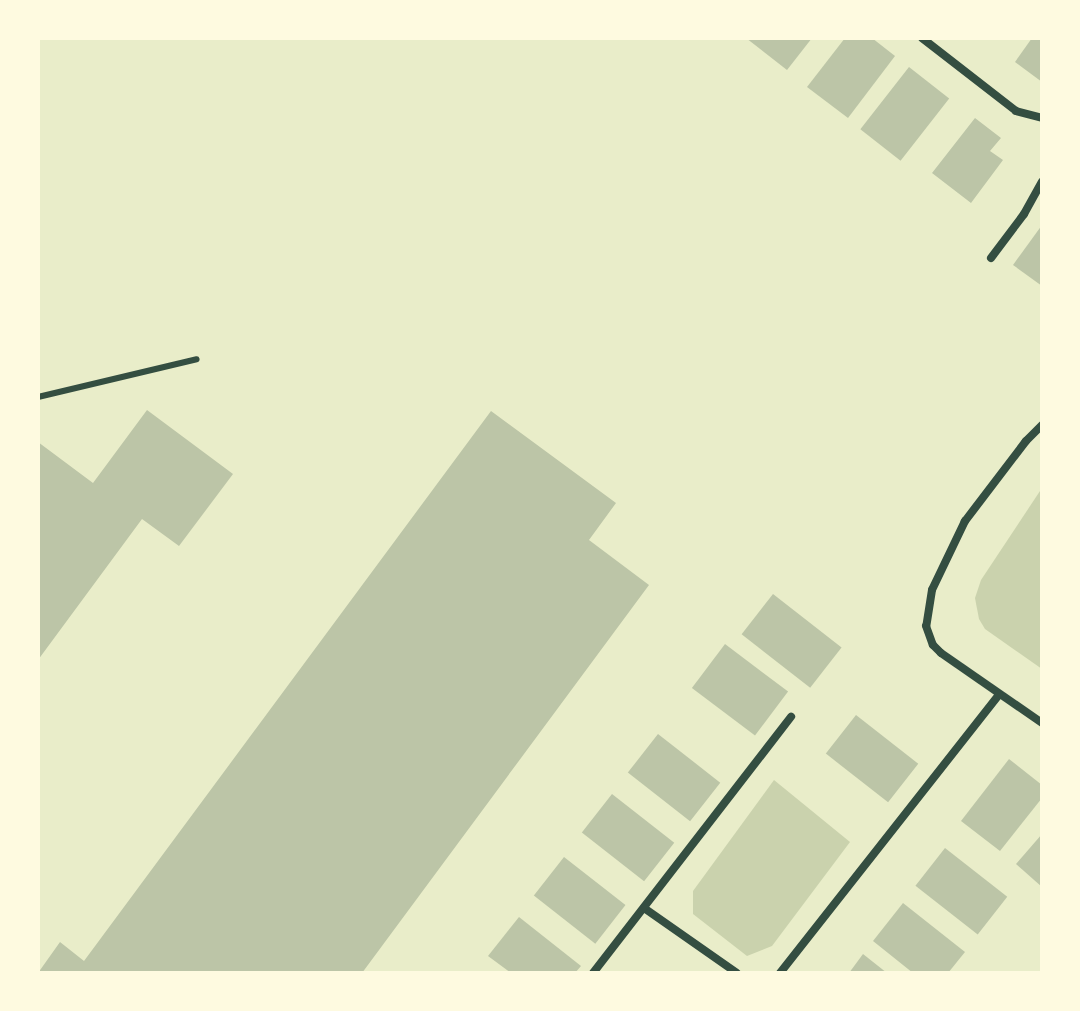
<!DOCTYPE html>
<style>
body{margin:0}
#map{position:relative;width:1080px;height:1011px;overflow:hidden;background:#e9edc9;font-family:Rubik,sans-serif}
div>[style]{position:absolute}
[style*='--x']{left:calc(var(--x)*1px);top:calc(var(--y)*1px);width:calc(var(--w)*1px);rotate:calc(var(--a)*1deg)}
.green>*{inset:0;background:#cad2ad}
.building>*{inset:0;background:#bcc5a7;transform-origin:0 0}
.service>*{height:6px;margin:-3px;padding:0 3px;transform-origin:3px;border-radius:3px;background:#344e41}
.minor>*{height:8px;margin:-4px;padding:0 4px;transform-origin:4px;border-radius:4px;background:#344e41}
span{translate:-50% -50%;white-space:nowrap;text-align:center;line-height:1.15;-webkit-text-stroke:8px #fefae0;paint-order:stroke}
.frame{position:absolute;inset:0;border:40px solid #fefae0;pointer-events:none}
</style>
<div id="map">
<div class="green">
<i style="clip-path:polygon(1042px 488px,1042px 669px,985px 629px,979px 619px,975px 598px,981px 580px)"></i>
<i style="clip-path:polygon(774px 780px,850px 842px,772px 946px,747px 956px,693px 914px,693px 891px)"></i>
</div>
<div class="building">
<i style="clip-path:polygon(746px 38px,812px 38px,787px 70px)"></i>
<i style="clip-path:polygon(845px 38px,872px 38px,895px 56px,848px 118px,807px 87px)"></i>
<i style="clip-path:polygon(1032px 38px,1042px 38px,1042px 82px,1015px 62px)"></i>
<i style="left:909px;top:67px;width:51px;height:79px;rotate:38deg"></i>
<i style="clip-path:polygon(975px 118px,1001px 138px,990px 151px,1003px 160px,971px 203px,932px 173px)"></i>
<i style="clip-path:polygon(1042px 225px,1042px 286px,1013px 265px)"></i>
<i style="clip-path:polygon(147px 410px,233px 474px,179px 546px,142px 519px,38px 660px,38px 442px,93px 483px)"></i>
<i style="clip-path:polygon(491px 411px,616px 503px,589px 540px,649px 585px,362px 973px,38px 973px,60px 942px,84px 961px)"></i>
<i style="left:773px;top:594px;width:87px;height:51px;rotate:38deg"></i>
<i style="left:725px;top:644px;width:79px;height:55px;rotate:37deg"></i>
<i style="left:856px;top:715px;width:79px;height:49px;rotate:38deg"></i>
<i style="left:658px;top:734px;width:79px;height:49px;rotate:38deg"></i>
<i style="clip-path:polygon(1009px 759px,1042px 785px,1042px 798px,1000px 851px,961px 821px)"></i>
<i style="left:612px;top:794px;width:79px;height:49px;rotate:38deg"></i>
<i style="clip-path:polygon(1042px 834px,1042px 887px,1016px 864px)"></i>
<i style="left:945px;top:848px;width:79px;height:48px;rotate:38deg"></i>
<i style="left:564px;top:857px;width:78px;height:49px;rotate:38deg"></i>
<i style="clip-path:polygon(903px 903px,965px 952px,948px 973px,913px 973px,873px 941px)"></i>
<i style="clip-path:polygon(519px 917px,581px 966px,575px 973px,511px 973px,488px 956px)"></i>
<i style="clip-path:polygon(863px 954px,887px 973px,849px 973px)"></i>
</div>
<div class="service">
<i style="--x:38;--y:397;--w:163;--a:-13.4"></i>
</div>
<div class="minor">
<i style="--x:922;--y:38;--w:119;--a:37.8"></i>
<i style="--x:1016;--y:111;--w:27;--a:15"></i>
<i style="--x:991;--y:258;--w:55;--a:-53.1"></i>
<i style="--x:1024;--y:214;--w:37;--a:-61"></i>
<i style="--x:1042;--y:425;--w:23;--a:135"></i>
<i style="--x:1026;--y:441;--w:101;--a:127.3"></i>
<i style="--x:965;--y:521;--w:76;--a:115.6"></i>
<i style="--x:932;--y:590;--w:36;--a:99"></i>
<i style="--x:926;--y:626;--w:20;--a:70"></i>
<i style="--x:933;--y:645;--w:11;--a:45"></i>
<i style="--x:941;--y:653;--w:123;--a:34.7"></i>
<i style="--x:644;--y:908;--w:113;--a:35"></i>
<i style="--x:593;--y:973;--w:324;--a:-52.3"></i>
<i style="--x:780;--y:973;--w:354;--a:-51.8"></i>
</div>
<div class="frame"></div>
</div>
